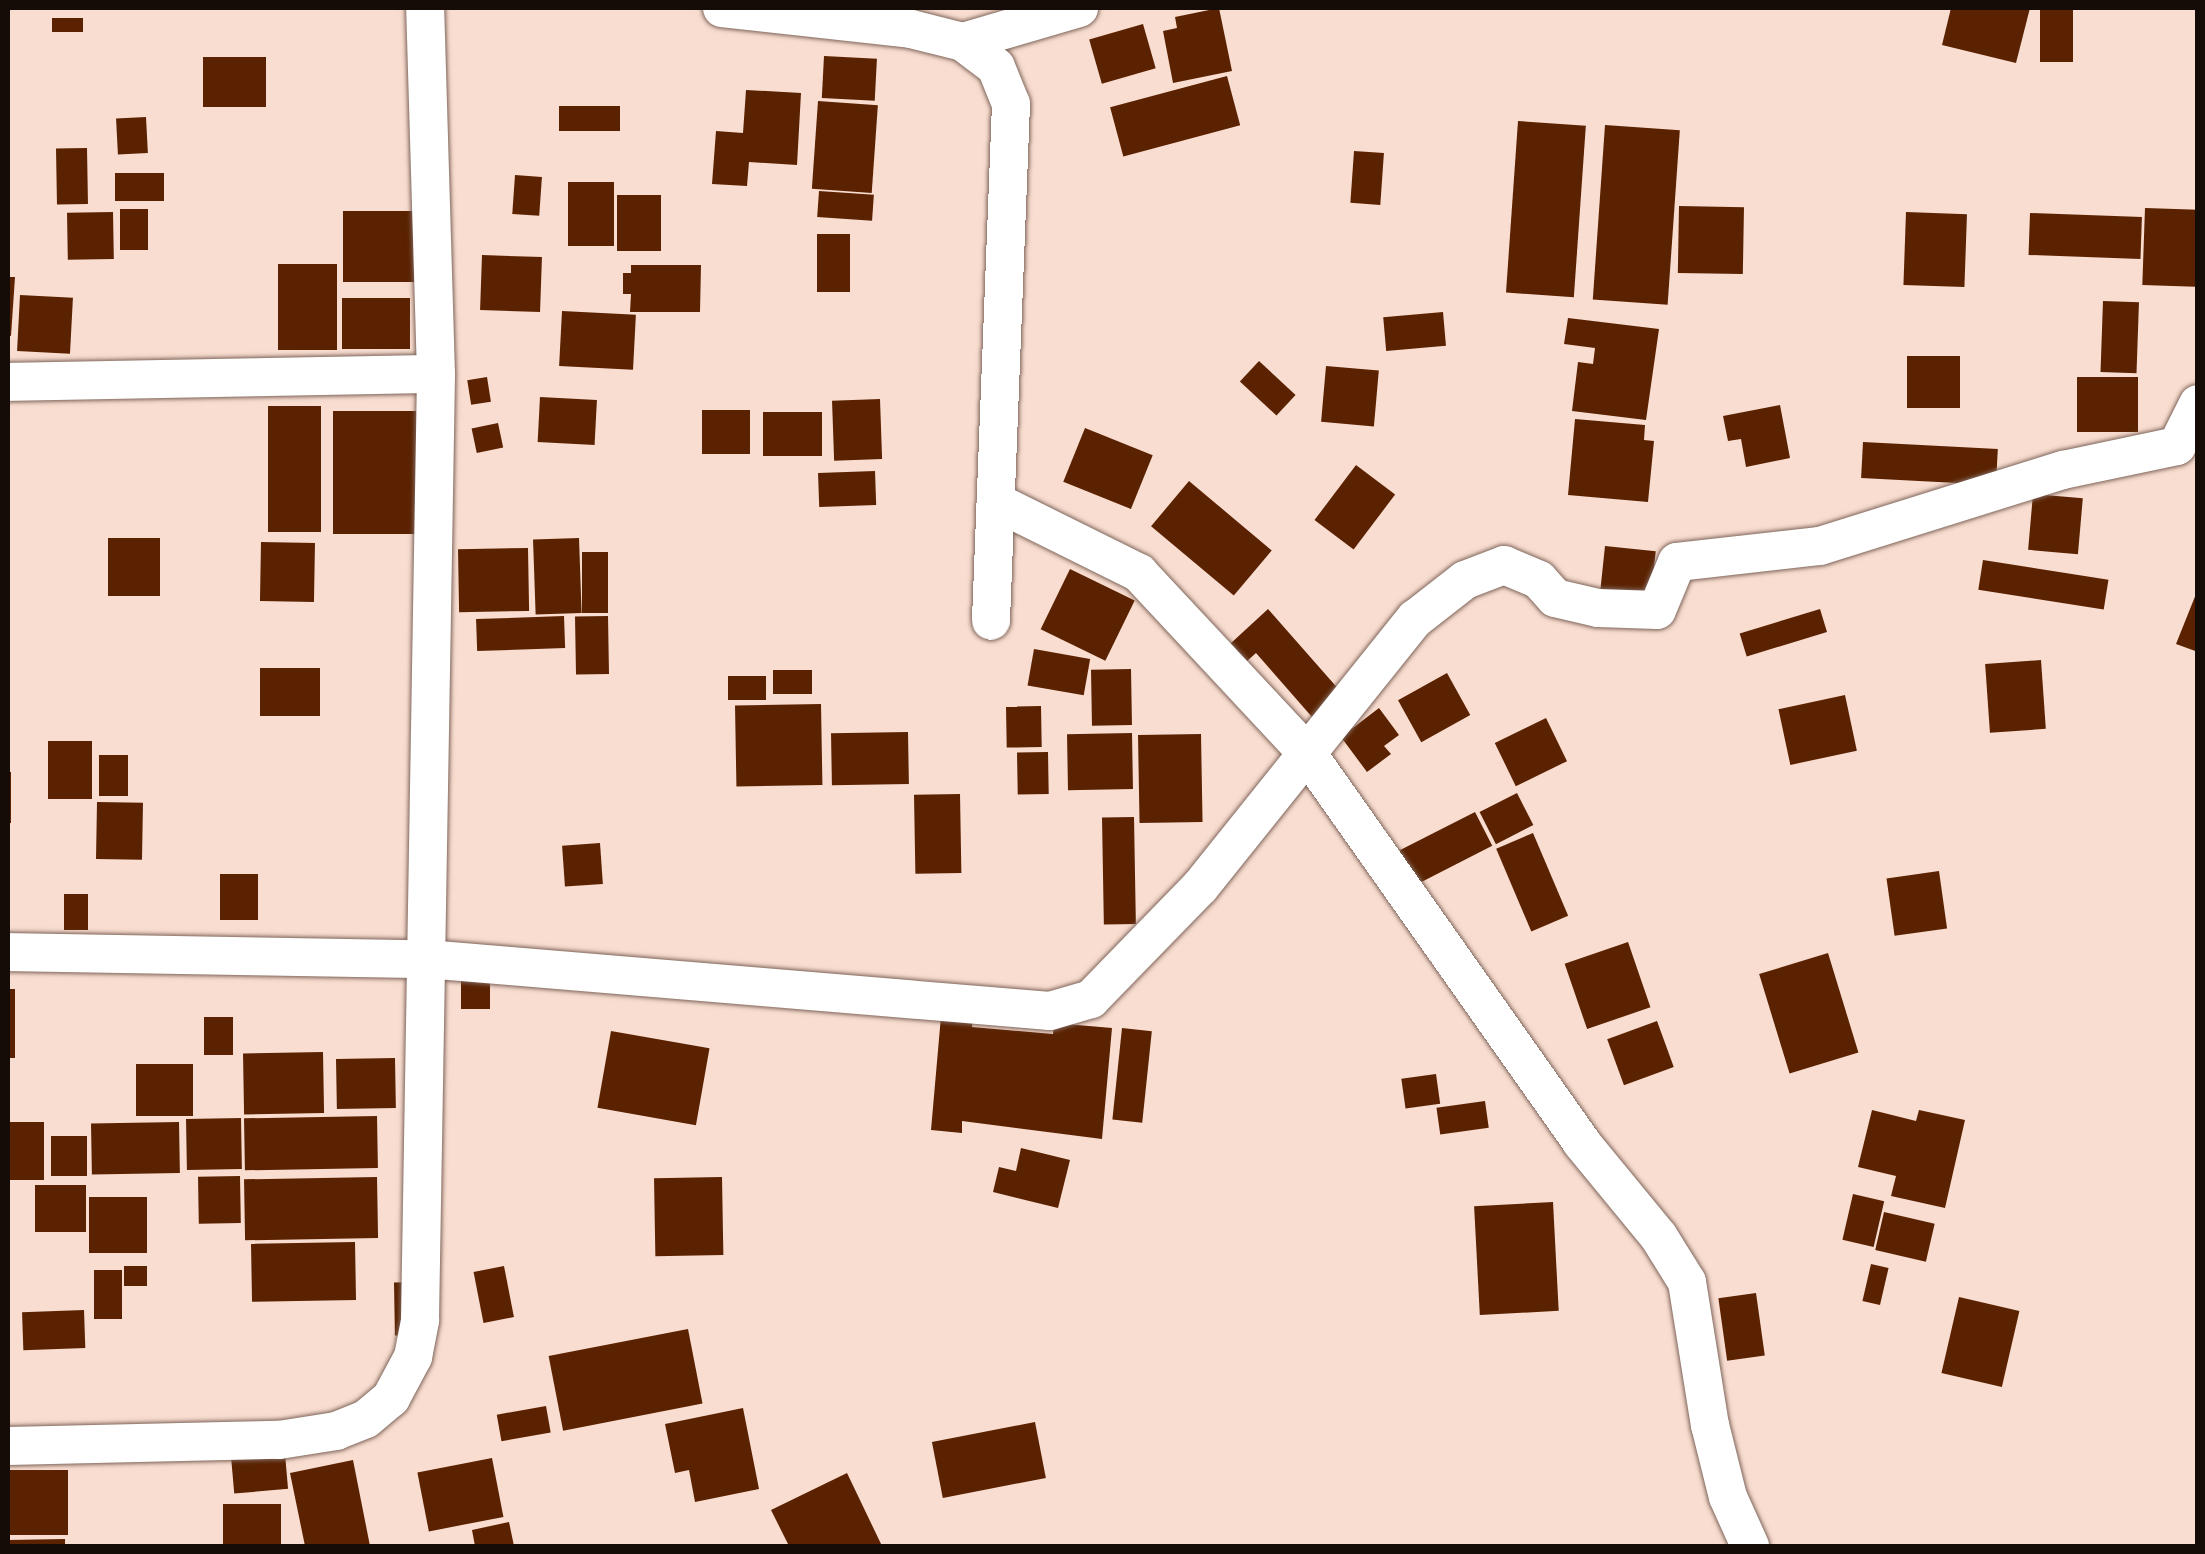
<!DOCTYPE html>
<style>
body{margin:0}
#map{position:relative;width:2205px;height:1554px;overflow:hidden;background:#f9ddd0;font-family:Karla,sans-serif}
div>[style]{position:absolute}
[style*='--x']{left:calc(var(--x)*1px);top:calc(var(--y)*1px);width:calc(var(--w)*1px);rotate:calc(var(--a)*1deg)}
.building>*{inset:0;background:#5b2201;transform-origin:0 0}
.roads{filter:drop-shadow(0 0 2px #7e655a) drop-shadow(0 0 2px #7e655a)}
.street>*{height:38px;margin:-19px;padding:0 19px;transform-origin:19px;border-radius:19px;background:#fff}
span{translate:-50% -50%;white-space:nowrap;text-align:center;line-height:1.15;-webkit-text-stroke:10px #fff;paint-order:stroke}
.frame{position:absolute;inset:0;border:10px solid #150c08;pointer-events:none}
</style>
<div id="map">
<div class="building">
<i style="clip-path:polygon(1219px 8px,1232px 71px,1173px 83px,1163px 31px,1177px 28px,1175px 17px)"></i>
<i style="clip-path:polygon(1951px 8px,2030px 8px,2016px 63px,1942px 45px)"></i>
<i style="left:2040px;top:8px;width:33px;height:54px"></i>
<i style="left:83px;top:18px;width:14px;height:31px;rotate:90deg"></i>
<i style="left:1143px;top:24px;width:46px;height:56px;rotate:74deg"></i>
<i style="left:824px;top:56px;width:53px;height:42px;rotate:3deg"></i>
<i style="left:203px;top:57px;width:63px;height:50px"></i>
<i style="left:1227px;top:76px;width:51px;height:121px;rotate:75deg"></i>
<i style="clip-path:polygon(746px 90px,801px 93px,797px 165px,749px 162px,747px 186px,712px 184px,716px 131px,743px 133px)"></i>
<i style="left:818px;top:101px;width:60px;height:88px;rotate:4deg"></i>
<i style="left:559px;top:106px;width:61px;height:25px"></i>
<i style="left:146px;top:117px;width:36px;height:30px;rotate:87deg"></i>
<i style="left:1518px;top:121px;width:68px;height:172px;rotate:4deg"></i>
<i style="left:1605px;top:125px;width:75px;height:175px;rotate:4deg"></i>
<i style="left:87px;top:148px;width:56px;height:31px;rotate:89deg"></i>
<i style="left:1354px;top:151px;width:30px;height:52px;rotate:4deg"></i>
<i style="left:115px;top:173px;width:49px;height:28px"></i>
<i style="left:515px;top:175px;width:27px;height:39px;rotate:4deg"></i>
<i style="left:568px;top:182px;width:46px;height:64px"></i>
<i style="left:819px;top:191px;width:55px;height:26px;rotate:4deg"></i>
<i style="left:617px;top:195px;width:44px;height:56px"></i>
<i style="left:1679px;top:206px;width:65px;height:67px;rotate:1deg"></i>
<i style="left:2145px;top:208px;width:53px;height:77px;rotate:2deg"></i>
<i style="left:120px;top:209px;width:28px;height:41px"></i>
<i style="left:343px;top:211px;width:79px;height:71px"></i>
<i style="left:113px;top:212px;width:47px;height:46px;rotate:89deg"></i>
<i style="left:1906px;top:212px;width:61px;height:73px;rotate:2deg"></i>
<i style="left:2030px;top:213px;width:112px;height:42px;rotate:2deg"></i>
<i style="left:817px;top:234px;width:33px;height:58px"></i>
<i style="left:482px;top:255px;width:60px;height:55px;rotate:2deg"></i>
<i style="left:278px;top:264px;width:59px;height:86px"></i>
<i style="clip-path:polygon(631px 265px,701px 265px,700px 312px,630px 312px,631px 294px,623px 294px,623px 273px,631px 273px)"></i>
<i style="clip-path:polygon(8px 277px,15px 277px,11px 336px,8px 335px)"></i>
<i style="left:20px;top:295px;width:53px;height:56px;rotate:3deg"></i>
<i style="left:342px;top:298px;width:68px;height:51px"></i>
<i style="left:2103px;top:301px;width:36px;height:71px;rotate:2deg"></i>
<i style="left:562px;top:311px;width:74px;height:55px;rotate:3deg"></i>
<i style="left:1443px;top:312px;width:34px;height:60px;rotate:85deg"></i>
<i style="clip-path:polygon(1568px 318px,1659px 329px,1646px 420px,1572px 411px,1578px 362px,1593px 364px,1595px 348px,1564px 344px)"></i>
<i style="left:1907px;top:356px;width:53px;height:52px"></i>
<i style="left:1259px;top:361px;width:50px;height:28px;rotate:43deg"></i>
<i style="left:1326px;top:366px;width:53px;height:56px;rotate:5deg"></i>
<i style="left:487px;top:377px;width:25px;height:20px;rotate:81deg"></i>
<i style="left:2138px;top:377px;width:55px;height:61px;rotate:90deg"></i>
<i style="left:540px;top:397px;width:57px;height:45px;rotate:3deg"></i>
<i style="left:880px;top:399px;width:60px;height:48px;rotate:88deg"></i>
<i style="clip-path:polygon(1780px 405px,1790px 458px,1746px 467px,1741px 439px,1728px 441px,1723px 416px)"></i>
<i style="left:268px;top:406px;width:53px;height:126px"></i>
<i style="left:750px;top:410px;width:44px;height:48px;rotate:90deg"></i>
<i style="left:333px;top:411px;width:84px;height:123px"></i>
<i style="left:822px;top:412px;width:44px;height:59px;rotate:90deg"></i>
<i style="clip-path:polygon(1575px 419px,1645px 425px,1644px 440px,1654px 441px,1648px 502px,1568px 495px)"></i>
<i style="left:498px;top:423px;width:25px;height:27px;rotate:78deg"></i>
<i style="left:1085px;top:428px;width:73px;height:58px;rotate:22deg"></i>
<i style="left:1863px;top:442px;width:135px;height:36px;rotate:3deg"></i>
<i style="left:1356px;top:465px;width:49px;height:69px;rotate:37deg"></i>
<i style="left:875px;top:471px;width:34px;height:57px;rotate:88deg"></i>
<i style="left:1189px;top:481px;width:108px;height:59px;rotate:40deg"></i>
<i style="left:2033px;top:494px;width:50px;height:56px;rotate:5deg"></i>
<i style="left:108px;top:538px;width:52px;height:58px"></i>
<i style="left:579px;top:538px;width:75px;height:46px;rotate:88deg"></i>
<i style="left:261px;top:542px;width:54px;height:59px;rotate:1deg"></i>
<i style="left:1605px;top:546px;width:51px;height:50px;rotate:6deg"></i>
<i style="left:528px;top:548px;width:63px;height:70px;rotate:89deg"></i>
<i style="left:582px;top:552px;width:26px;height:61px"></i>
<i style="left:1983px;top:560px;width:127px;height:30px;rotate:9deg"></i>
<i style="left:1070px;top:569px;width:72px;height:67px;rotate:26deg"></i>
<i style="clip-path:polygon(2198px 589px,2198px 652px,2176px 644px)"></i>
<i style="clip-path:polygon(1268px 609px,1341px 692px,1312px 717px,1256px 653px,1246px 662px,1230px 644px)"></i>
<i style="left:1820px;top:609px;width:24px;height:84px;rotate:73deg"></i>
<i style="left:564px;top:616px;width:32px;height:88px;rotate:88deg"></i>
<i style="left:608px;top:616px;width:58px;height:33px;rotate:89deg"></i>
<i style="left:1034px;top:649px;width:57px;height:37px;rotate:10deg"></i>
<i style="left:2041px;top:660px;width:69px;height:56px;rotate:86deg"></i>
<i style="left:260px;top:668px;width:60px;height:48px"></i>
<i style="left:1131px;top:669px;width:56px;height:40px;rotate:89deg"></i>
<i style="left:812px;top:670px;width:24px;height:39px;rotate:90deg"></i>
<i style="left:1447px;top:673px;width:48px;height:56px;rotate:61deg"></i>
<i style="left:766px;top:676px;width:24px;height:38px;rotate:90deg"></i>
<i style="left:1845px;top:695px;width:57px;height:68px;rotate:78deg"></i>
<i style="left:821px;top:704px;width:81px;height:86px;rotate:89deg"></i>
<i style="left:1041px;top:706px;width:41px;height:35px;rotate:89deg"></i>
<i style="clip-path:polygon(1379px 708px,1399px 735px,1384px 746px,1391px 754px,1367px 772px,1341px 737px)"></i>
<i style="left:1546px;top:718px;width:48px;height:57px;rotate:64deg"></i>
<i style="left:908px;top:732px;width:52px;height:77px;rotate:89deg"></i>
<i style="left:1132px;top:733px;width:56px;height:65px;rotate:89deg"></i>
<i style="left:1201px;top:734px;width:88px;height:63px;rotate:89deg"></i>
<i style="left:48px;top:741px;width:44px;height:58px"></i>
<i style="left:1048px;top:752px;width:42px;height:31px;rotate:89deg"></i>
<i style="left:99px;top:755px;width:29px;height:41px"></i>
<i style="left:8px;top:772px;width:3px;height:51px"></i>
<i style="left:1517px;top:793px;width:36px;height:42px;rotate:63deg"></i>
<i style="left:960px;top:794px;width:79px;height:46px;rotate:89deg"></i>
<i style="left:97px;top:802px;width:46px;height:57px;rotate:1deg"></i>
<i style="left:1475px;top:812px;width:38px;height:85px;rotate:63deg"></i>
<i style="left:1134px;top:817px;width:107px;height:32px;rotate:89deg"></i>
<i style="left:1533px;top:833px;width:90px;height:40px;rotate:67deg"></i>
<i style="left:600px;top:843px;width:41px;height:38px;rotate:86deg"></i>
<i style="left:1939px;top:871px;width:58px;height:53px;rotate:82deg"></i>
<i style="left:220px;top:874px;width:38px;height:46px"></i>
<i style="left:88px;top:894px;width:36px;height:24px;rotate:90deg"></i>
<i style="left:1628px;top:942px;width:69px;height:67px;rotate:71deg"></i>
<i style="left:1828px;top:953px;width:104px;height:72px;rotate:73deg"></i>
<i style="left:461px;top:980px;width:29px;height:29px"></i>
<i style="left:8px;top:989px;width:7px;height:69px"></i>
<i style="clip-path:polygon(941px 1016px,973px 1019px,972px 1027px,1053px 1034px,1054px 1023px,1112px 1028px,1102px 1139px,962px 1121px,962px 1133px,931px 1130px)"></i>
<i style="left:204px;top:1017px;width:29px;height:38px"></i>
<i style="left:1657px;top:1021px;width:49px;height:53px;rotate:70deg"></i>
<i style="left:1122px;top:1028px;width:30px;height:92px;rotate:6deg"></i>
<i style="left:611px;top:1031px;width:100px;height:78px;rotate:10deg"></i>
<i style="left:323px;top:1052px;width:61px;height:80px;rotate:89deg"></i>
<i style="left:395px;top:1058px;width:50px;height:59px;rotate:89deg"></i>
<i style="left:193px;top:1064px;width:52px;height:57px;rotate:90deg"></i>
<i style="left:1436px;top:1074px;width:30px;height:35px;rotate:82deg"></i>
<i style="left:1485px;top:1101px;width:27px;height:49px;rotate:82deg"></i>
<i style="clip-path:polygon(1872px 1110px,1916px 1121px,1919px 1110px,1965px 1120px,1945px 1208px,1891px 1196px,1896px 1176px,1858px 1167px)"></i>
<i style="left:377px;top:1116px;width:52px;height:133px;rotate:89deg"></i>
<i style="left:241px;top:1118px;width:51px;height:55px;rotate:89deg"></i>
<i style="left:8px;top:1122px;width:36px;height:58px"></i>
<i style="left:179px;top:1122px;width:51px;height:88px;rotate:89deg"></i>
<i style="left:87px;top:1136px;width:40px;height:36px;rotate:90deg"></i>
<i style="clip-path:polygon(1021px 1148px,1070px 1160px,1058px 1208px,993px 1192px,999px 1167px,1016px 1171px)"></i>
<i style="left:240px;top:1176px;width:47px;height:42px;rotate:89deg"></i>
<i style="left:377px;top:1177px;width:61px;height:133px;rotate:89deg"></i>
<i style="left:722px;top:1177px;width:78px;height:68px;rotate:89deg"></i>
<i style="left:35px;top:1185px;width:51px;height:47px"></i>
<i style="left:1853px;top:1194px;width:32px;height:47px;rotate:13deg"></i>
<i style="left:147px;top:1197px;width:56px;height:58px;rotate:90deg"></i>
<i style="left:1553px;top:1202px;width:109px;height:79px;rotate:87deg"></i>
<i style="left:1884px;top:1212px;width:52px;height:39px;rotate:13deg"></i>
<i style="left:355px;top:1242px;width:58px;height:104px;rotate:89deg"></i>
<i style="left:1871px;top:1264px;width:18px;height:38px;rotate:13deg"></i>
<i style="left:124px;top:1266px;width:23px;height:20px"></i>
<i style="left:504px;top:1266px;width:52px;height:31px;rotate:79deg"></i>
<i style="left:122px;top:1270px;width:49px;height:28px;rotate:90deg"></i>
<i style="left:420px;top:1282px;width:53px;height:26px;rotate:89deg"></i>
<i style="left:1756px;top:1293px;width:63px;height:38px;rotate:82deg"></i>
<i style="left:1959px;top:1297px;width:62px;height:78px;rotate:13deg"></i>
<i style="left:84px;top:1310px;width:38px;height:62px;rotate:88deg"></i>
<i style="left:688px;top:1329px;width:76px;height:142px;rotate:79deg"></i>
<i style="left:546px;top:1406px;width:27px;height:50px;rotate:80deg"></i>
<i style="clip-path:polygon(743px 1408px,759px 1489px,695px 1502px,689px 1470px,675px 1473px,665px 1424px)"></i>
<i style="left:1035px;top:1422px;width:57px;height:105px;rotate:79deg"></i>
<i style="left:285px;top:1454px;width:35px;height:54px;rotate:85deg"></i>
<i style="left:492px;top:1458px;width:60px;height:76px;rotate:79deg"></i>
<i style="clip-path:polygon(353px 1460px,370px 1546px,305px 1546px,290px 1473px)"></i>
<i style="left:68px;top:1470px;width:65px;height:60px;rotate:90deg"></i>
<i style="clip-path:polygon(847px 1473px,882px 1546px,789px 1546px,771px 1510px)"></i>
<i style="left:223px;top:1504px;width:58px;height:42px"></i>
<i style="clip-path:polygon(509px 1522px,514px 1546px,475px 1546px,472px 1530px)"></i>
<i style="clip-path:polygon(65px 1539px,65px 1546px,8px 1546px,8px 1540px)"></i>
</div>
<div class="roads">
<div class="street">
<i style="--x:722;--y:8;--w:190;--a:6.3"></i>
<i style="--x:911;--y:29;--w:54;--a:14"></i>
<i style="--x:963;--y:42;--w:41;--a:37.1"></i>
<i style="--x:996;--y:67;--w:40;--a:68"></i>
<i style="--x:1011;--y:104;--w:517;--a:92.22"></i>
<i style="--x:963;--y:42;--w:121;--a:-16.3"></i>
<i style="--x:8;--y:382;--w:428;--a:-1.1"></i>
<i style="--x:996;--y:502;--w:160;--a:26.4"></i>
<i style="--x:1139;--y:573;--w:246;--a:47"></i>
<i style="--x:1307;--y:753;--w:476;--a:54.8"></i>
<i style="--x:1581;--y:1142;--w:123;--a:50.6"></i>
<i style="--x:1659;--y:1237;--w:53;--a:58.1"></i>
<i style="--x:1687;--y:1282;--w:145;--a:80.9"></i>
<i style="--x:1710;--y:1425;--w:74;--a:76"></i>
<i style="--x:1728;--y:1497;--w:54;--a:65.8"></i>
<i style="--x:8;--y:952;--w:418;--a:1"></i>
<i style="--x:426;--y:959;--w:626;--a:4.76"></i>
<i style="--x:1050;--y:1011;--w:43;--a:-16.3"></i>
<i style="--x:1091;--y:999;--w:156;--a:-45.8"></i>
<i style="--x:1200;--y:887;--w:344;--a:-51.3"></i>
<i style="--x:1415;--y:619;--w:63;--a:-38"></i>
<i style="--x:1465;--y:580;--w:42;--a:-21"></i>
<i style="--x:1504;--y:565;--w:38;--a:23"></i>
<i style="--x:1539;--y:580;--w:24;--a:48"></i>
<i style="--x:1555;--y:598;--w:44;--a:13.1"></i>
<i style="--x:1598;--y:608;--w:59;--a:1.9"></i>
<i style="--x:1657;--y:610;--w:52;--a:-67.4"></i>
<i style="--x:1677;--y:562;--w:144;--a:-6.4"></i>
<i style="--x:1820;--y:546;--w:255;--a:-17.4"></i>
<i style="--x:2063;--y:470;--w:116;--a:-11.9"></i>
<i style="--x:2177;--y:446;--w:47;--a:-63.4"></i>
<i style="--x:8;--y:1446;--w:271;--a:-1.3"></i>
<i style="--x:279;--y:1440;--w:58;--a:-9"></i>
<i style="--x:336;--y:1431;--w:32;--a:-22"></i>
<i style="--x:366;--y:1419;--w:33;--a:-40"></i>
<i style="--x:391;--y:1398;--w:47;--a:-61.8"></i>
<i style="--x:413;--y:1357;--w:38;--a:-79"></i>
<i style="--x:420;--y:1320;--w:946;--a:-89.03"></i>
<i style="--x:436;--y:374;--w:366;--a:-91.7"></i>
</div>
</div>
<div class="frame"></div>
</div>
